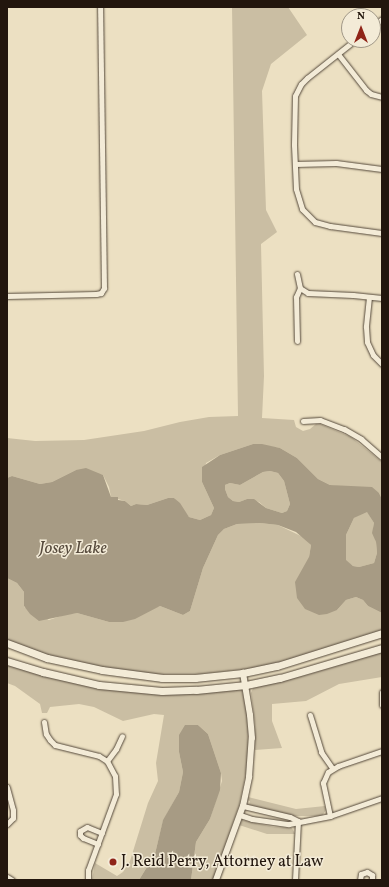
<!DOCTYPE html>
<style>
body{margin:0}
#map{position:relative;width:389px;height:887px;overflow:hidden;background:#ece0c2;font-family:Vollkorn,serif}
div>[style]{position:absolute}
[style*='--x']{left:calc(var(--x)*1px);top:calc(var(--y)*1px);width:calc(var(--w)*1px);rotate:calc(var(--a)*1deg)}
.green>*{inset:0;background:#cabea3}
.water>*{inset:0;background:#a79b84}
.roads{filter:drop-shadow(0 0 1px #54483a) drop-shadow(0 0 1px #54483a)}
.minor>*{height:5px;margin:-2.5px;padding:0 2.5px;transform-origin:2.5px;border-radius:2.5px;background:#f3ebd7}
.tertiary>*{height:6px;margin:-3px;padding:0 3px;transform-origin:3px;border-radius:3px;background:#f3ebd7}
.secondary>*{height:7px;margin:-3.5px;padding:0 3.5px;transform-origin:3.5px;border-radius:3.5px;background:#f3ebd7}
.dots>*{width:11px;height:11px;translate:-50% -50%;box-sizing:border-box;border:2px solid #f3ebd7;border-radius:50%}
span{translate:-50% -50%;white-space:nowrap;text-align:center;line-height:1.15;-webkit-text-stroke:3px #f3ebd7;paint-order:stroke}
.poi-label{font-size:16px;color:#22160d}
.left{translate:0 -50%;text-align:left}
.water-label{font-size:17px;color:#574b3d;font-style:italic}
.frame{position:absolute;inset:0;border:8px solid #22160d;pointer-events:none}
.north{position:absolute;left:341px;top:8px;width:40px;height:40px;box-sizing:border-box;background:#f3ebd7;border:1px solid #9f9686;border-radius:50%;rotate:0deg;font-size:11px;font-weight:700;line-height:16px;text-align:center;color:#22160d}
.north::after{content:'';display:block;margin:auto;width:14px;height:18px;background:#8f2418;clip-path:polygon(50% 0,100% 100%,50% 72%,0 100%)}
</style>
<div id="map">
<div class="green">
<i style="clip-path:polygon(232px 7px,288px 7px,307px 35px,271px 64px,262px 91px,266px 210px,277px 232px,261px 244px,264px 376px,262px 418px,294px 420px,296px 427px,303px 431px,310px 429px,316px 424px,320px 424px,351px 437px,382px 462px,382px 499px,379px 493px,330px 485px,318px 479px,297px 458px,280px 448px,253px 444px,220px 455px,206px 463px,202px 482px,214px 508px,211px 515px,200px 520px,189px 517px,174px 498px,168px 498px,147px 505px,136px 504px,131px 506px,125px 501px,111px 497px,109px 487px,103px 475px,76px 470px,52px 482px,40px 484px,12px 476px,7px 478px,7px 438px,35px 441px,84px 440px,144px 431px,180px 422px,209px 417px,238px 416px)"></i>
<i style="clip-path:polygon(270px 471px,278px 473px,284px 481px,290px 504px,287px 511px,282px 513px,266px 508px,259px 502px,247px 499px,239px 502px,233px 501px,228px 497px,225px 489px,225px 485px,230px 483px,240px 485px,263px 472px)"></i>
<i style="clip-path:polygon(367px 511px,374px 523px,373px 530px,376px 542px,377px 553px,374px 563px,359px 567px,353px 566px,346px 561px,346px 535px,354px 518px)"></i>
<i style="clip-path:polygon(260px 523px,278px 525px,305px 538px,311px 545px,309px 557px,337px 610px,346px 600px,356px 597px,363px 600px,368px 606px,382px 613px,382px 631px,296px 659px,255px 668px,201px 674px,151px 674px,115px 671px,53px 657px,7px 640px,7px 578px,17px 583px,24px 592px,24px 607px,49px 620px,67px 614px,77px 613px,109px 622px,160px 606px,183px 615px,190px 611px,203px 568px,218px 535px,224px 529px,237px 524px)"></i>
<i style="clip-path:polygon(382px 652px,382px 677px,339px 684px,306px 701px,272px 704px,272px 721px,282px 748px,255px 750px,255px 724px,251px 693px,253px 688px,310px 674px)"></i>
<i style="clip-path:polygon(7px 664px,55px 679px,121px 691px,182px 694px,237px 689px,242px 690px,247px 711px,248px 729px,248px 764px,239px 806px,213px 880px,191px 880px,196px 842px,210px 819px,222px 781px,221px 773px,208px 734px,198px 725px,179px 752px,183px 772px,179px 792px,163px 821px,155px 854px,139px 880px,92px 880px,95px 863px,117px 876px,123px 872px,130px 861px,148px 803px,158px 781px,156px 763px,164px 715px,154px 714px,123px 721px,94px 707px,79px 704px,50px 707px,47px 713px,42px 713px,40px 704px,15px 686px,7px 683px)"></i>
<i style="clip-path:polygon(248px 797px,296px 809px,325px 806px,326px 810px,322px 816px,293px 816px,249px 805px,250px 801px,247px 800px)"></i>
<i style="clip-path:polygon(242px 820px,274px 827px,292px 828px,295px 834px,267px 834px,239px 825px)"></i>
</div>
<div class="water">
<i style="clip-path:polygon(evenodd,253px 444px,262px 444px,280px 448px,297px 458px,318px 479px,330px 485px,372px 487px,379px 493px,382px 499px,382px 613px,368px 606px,363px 600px,356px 597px,346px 600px,337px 610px,327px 614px,319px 615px,305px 609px,297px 598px,295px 582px,309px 557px,311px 545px,296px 532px,278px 525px,260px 523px,237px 524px,224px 529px,218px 535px,203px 568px,190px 611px,183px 615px,160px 606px,135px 619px,123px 622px,109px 622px,77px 613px,39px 621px,30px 614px,24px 606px,24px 592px,17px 583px,7px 578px,7px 478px,12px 476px,40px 484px,52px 482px,76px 470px,86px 468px,103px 475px,111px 497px,118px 497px,118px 500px,125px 501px,131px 506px,136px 504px,147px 505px,168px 498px,174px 498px,180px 503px,189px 517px,200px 520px,211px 515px,214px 508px,202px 482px,202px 467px,220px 455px,253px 444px,270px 471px,278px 473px,284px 481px,290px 504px,287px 511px,282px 513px,266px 508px,254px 499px,247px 499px,239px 502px,233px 501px,228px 497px,225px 489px,225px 485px,230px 483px,240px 485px,263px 472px,270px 471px,253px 444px,367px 512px,374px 523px,372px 533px,376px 542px,377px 553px,374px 563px,359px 567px,353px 566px,346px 560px,346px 535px,354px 518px,367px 512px)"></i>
<i style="clip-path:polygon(185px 725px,198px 725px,208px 734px,221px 773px,220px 790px,210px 819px,196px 842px,191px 880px,139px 880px,155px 854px,163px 820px,179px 792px,183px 772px,179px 752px,179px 735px)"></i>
</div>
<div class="roads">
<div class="minor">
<i style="--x:373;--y:26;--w:11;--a:-38"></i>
<i style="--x:355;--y:40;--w:61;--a:141.6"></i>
<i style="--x:307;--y:78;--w:8;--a:135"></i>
<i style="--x:301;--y:84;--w:13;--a:117"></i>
<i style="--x:295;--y:96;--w:49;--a:91.2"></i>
<i style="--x:294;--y:145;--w:44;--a:87.4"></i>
<i style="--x:296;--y:189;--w:21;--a:73"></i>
<i style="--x:302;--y:209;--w:18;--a:45"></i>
<i style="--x:315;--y:222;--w:16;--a:15"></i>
<i style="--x:330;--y:226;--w:52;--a:7.7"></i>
<i style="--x:338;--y:54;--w:46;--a:52.1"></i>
<i style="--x:366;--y:90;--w:6;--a:39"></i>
<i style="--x:371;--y:94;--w:11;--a:15"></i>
<i style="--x:295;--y:164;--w:41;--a:-1.4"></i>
<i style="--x:336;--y:163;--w:46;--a:7.4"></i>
<i style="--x:297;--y:274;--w:14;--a:78"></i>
<i style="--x:300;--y:288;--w:10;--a:114"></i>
<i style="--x:296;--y:297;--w:44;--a:88.7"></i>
<i style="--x:300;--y:288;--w:9;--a:32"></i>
<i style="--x:308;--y:293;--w:45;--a:2.5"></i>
<i style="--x:353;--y:295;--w:29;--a:6"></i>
<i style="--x:7;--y:296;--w:89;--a:-1.3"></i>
<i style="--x:96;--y:294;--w:5;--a:-11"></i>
<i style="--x:101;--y:293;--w:6;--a:-59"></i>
<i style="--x:104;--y:288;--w:281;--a:-90.8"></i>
<i style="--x:369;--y:297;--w:30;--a:96"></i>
<i style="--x:366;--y:327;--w:15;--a:86"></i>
<i style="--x:367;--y:342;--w:14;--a:65"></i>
<i style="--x:373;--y:355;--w:13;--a:45"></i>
<i style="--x:303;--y:421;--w:17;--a:-3"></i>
<i style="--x:320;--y:420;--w:26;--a:21"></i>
<i style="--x:344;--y:429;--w:20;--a:30"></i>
<i style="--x:361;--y:439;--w:28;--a:41"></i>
<i style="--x:382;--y:692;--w:13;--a:90"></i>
<i style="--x:310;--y:715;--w:39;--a:73"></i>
<i style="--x:321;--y:752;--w:19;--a:55"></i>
<i style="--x:44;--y:722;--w:12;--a:81"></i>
<i style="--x:46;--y:734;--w:7;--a:56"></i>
<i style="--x:50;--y:740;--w:7;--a:45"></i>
<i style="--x:55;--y:745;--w:45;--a:14"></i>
<i style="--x:99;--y:756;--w:9;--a:32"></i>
<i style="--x:107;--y:761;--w:17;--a:62"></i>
<i style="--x:115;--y:776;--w:18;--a:87"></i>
<i style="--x:116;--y:794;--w:81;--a:110.2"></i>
<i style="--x:88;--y:870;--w:10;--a:90"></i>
<i style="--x:107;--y:761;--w:15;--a:-53"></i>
<i style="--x:116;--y:749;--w:14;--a:-65"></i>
<i style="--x:243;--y:806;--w:48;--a:13.2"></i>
<i style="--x:290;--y:817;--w:9;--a:27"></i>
<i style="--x:240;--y:815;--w:13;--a:18"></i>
<i style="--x:252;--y:819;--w:37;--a:8"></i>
<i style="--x:289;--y:824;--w:42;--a:-11"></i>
<i style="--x:330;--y:816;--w:55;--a:-19.1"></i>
<i style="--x:330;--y:816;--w:34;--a:-102"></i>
<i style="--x:323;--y:783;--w:12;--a:-66"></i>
<i style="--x:328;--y:772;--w:12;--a:-31"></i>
<i style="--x:338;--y:766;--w:46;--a:-18.8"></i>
<i style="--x:7;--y:824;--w:8;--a:-45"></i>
<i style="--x:13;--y:818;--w:8;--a:-90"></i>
<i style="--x:13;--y:810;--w:24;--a:-105"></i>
<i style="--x:98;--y:844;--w:16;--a:-158"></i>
<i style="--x:83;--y:838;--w:4;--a:-135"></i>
<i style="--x:80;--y:835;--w:4;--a:-90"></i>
<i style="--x:80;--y:831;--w:8;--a:-30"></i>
<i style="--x:87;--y:827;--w:16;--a:22"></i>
<i style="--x:7;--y:877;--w:6;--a:31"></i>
<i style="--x:295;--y:880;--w:59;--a:-87.1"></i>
<i style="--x:360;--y:880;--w:6;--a:-81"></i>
<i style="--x:361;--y:874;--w:6;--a:-18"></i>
<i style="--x:367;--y:872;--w:6;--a:31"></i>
<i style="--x:372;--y:875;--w:5;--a:90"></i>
</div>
<div class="tertiary">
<i style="--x:216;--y:880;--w:79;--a:-70"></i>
<i style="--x:243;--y:806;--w:30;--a:-78"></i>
<i style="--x:249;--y:777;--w:39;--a:-86"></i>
<i style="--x:252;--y:738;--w:23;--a:-95"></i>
<i style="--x:250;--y:715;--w:43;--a:-99.5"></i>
</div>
<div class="secondary">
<i style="--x:7;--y:643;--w:43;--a:20.6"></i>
<i style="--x:47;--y:658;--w:56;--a:12.3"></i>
<i style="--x:102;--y:670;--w:61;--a:7.6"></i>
<i style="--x:162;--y:678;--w:33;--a:0"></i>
<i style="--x:195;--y:678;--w:48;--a:-5.9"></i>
<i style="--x:243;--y:673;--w:35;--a:-12"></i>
<i style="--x:277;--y:666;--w:110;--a:-17.4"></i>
<i style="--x:7;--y:661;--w:38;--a:17"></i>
<i style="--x:43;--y:672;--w:57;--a:13.1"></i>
<i style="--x:99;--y:685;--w:63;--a:5.4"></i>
<i style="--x:162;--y:691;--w:34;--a:-2"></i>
<i style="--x:196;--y:690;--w:50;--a:-5.7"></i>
<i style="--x:246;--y:685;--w:35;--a:-12"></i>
<i style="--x:280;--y:678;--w:106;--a:-16.4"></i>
</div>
</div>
<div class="dots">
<i style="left:113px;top:862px;background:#8f2418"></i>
</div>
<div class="poi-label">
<span class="left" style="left:121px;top:862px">J. Reid Perry, Attorney at Law</span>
</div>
<div class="water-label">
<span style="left:73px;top:549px">Josey Lake</span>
</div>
<div class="frame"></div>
<div class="north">N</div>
</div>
